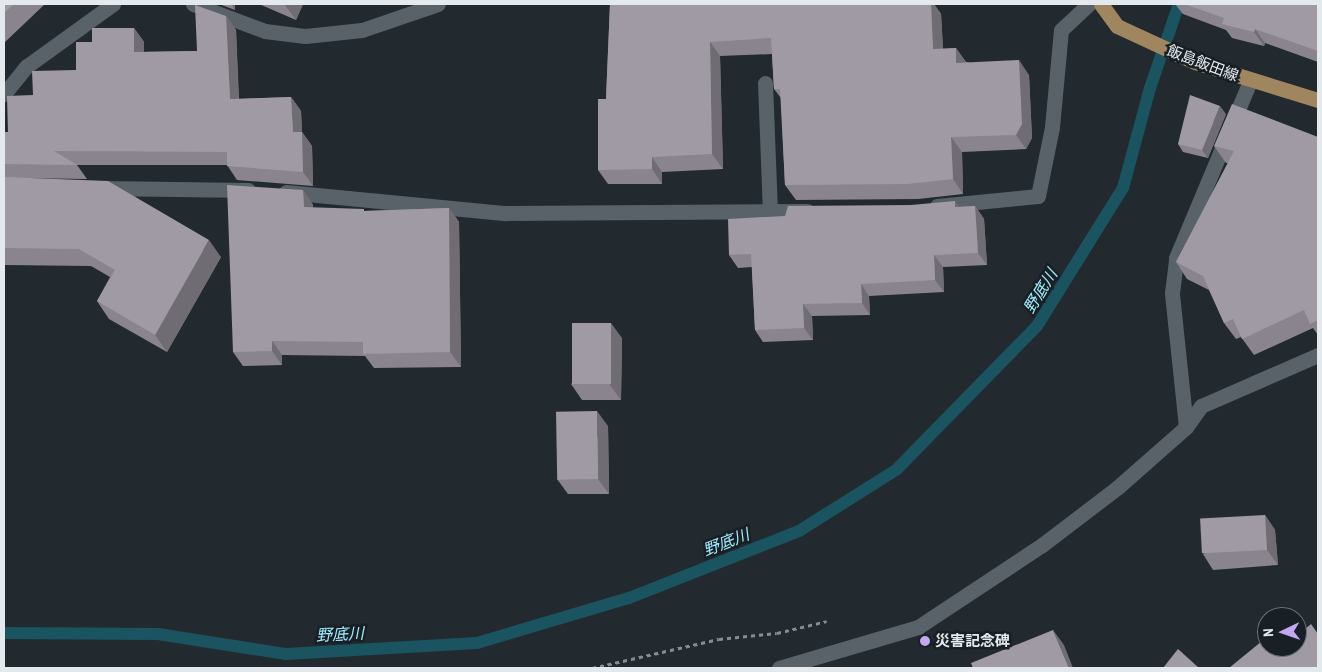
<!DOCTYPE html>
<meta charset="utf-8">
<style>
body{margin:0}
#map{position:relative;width:1322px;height:672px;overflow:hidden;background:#222a30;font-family:"Archivo Narrow","Noto Sans JP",sans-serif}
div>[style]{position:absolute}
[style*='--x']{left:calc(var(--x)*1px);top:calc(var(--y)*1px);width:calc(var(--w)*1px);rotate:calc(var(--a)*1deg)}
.stream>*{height:12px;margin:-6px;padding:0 6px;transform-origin:6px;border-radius:6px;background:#1a5460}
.path>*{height:3px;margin-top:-1.5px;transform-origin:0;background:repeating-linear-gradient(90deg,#868d92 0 4px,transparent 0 8px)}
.minor>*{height:15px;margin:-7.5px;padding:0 7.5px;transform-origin:7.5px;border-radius:7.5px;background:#596269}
.major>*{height:15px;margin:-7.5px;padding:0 7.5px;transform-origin:7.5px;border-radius:7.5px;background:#a0865f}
.wall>*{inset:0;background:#89848d}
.shaded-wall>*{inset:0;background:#6f6c73}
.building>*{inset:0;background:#9f9aa4;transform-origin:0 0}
.dots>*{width:14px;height:14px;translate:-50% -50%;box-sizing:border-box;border:2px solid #182026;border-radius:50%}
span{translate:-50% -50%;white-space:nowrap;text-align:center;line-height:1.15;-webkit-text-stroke:5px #182026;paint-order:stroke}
.street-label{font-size:15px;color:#e4e9ed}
.poi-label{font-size:15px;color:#e4e9ed;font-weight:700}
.left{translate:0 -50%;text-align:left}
.water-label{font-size:16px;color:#a0edfe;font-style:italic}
.frame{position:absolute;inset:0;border:5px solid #e4e9ed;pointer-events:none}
.north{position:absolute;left:1257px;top:607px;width:50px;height:50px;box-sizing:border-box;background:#182026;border:1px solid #6a7076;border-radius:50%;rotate:267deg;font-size:14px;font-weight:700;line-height:20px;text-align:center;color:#e4e9ed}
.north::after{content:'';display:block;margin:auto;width:18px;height:22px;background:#c3a7f2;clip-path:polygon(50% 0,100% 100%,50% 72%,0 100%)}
</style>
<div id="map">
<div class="stream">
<i style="--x:4;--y:633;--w:154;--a:0.4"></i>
<i style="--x:158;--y:634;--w:130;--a:8.9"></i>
<i style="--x:286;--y:654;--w:191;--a:-3.3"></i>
<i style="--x:477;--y:643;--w:159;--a:-16.5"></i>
<i style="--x:629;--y:598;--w:183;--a:-21.5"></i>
<i style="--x:799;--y:531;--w:115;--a:-32.2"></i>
<i style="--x:896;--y:470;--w:202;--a:-45.6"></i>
<i style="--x:1037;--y:326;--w:163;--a:-58.1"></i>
<i style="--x:1123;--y:188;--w:104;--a:-74.9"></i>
<i style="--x:1150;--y:88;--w:89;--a:-71"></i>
</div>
<div class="path">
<i style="--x:592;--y:668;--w:130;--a:-12.9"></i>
<i style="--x:719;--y:639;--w:58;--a:-5.9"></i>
<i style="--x:777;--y:633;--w:51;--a:-13.5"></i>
</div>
<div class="minor">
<i style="--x:193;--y:4;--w:77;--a:20.6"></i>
<i style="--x:265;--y:31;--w:40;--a:7.1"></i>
<i style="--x:305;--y:36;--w:57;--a:-6"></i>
<i style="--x:362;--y:30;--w:80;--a:-18.9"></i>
<i style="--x:765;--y:83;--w:129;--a:87.8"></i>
<i style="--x:4;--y:94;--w:36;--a:-51"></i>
<i style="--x:27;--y:66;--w:106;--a:-35.8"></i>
<i style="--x:101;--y:188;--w:147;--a:0.8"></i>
<i style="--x:286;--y:192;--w:221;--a:5.5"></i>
<i style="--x:506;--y:213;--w:301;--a:-0.4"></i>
<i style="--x:937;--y:206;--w:101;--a:-5.7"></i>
<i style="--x:1038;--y:196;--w:70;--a:-78.5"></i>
<i style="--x:1052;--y:127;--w:97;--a:-84.7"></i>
<i style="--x:1061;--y:30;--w:38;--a:-43"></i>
<i style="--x:1186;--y:427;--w:135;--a:-96"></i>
<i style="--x:1172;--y:293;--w:35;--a:-83"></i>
<i style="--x:1176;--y:258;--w:192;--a:-67.3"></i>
<i style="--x:779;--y:668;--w:145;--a:-16.4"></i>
<i style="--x:918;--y:627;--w:149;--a:-33.5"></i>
<i style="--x:1042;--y:545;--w:96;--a:-37.3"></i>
<i style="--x:1118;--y:487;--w:91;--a:-41.4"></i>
<i style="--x:1186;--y:427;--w:26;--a:-54"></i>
<i style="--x:1201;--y:406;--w:128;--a:-23.6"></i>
</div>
<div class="major">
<i style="--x:1101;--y:4;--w:27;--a:54"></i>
<i style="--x:1117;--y:26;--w:86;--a:24.8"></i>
<i style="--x:1195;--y:62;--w:129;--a:17.2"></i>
</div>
<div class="wall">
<i style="clip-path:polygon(4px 4px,45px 4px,4px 43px)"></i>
<i style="clip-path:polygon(219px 4px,235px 4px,235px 10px)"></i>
<i style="clip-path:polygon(259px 4px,303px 4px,296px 20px)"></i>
<i style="clip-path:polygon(610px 4px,934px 4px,941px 14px,943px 49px,956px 48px,966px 62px,1029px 75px,1032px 138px,1026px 149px,962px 152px,963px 194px,918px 199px,796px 200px,785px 185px,781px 98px,774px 89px,772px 54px,720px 56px,723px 169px,662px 172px,662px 184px,608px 184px,598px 170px,606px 99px)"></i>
<i style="clip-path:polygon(1175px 4px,1318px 4px,1318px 62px,1265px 43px,1264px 46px,1232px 38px,1226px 30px,1183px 14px)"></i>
<i style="clip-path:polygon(226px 16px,236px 30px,239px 99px,291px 97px,301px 111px,302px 132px,312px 146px,313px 186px,237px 180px,227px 165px,77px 165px,87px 179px,15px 178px,221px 257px,167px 352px,109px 319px,97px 301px,110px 277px,91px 266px,4px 265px,4px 132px,8px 132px,33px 95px,76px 70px,92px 42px,134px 28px,144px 42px,144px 52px,197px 51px)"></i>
<i style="clip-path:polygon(1226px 114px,1208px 158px,1183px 152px,1178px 144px)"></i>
<i style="clip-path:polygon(1318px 137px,1318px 335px,1313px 328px,1254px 355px,1241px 337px,1236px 339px,1224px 323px,1209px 290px,1187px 279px,1176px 262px,1228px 163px,1226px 163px,1214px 146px)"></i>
<i style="clip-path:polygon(303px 190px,313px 205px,313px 208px,365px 211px,449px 208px,459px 222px,461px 367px,374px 368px,365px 356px,282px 355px,282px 365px,243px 366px,233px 352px)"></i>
<i style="clip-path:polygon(975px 206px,984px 219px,987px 265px,943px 267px,944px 292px,869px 296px,870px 315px,812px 316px,813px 340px,763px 342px,755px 330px,752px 267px,738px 268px,729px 255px,959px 207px)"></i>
<i style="clip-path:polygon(622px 338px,621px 400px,582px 400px,571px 384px)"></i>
<i style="clip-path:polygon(608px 426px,609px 494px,568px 494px,557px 479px)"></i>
<i style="clip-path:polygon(1265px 515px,1275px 530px,1278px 565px,1213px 570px,1203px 554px)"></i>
</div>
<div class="shaded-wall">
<i style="clip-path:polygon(231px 4px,235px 4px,235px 10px)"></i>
<i style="clip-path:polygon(286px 4px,303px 4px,296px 20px,285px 5px)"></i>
<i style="clip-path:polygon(931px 4px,934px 4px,941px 14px,944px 64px,933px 49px)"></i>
<i style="clip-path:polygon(226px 16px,236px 30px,239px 113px,230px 99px)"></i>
<i style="clip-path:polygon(134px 28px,144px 42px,144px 66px,134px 52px)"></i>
<i style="clip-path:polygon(1255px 29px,1265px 43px,1264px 46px,1254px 32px)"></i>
<i style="clip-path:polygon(710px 42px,720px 56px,723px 169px,712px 154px)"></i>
<i style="clip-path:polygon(956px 48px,966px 63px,956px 63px)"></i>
<i style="clip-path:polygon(1019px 60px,1029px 75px,1032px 138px,1026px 149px,1016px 135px)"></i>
<i style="clip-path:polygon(291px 97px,301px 111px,302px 132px,312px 146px,313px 186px,303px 172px,293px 132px)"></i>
<i style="clip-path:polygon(1220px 106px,1226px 114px,1208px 158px,1202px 150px)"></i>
<i style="clip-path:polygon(951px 137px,962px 152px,963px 194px,953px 179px)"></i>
<i style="clip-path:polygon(652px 157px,662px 172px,662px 184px,652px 169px)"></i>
<i style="clip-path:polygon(303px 190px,313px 205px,314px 222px,304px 207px)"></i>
<i style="clip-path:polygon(955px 201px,964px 213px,955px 207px)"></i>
<i style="clip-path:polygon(975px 206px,984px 219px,987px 265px,978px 253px)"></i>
<i style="clip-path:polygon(449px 208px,459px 222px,461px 367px,450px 352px)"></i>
<i style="clip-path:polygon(209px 240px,221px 257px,167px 352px,155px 335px)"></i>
<i style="clip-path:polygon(934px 255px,943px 267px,944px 292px,935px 280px)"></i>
<i style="clip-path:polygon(861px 284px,869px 296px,870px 315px,862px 303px)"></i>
<i style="clip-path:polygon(803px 304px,812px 316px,813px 340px,804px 328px)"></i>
<i style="clip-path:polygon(611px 323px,622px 338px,621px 400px,610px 385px)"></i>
<i style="clip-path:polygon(272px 341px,282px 355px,282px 365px,272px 351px)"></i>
<i style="clip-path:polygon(597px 411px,608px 426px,609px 494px,598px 479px)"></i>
<i style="clip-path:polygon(1265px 515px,1275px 530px,1278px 565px,1267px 550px)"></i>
<i style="clip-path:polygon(1053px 630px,1064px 645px,1073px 668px,1069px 668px)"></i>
</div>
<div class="building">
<i style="clip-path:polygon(4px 4px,14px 4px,4px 13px)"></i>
<i style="clip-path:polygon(610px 4px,931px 4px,933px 49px,956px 48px,956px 63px,1019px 60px,1022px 124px,1016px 135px,951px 137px,953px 179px,908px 184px,785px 185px,780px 89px,774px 89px,771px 38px,710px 42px,712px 154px,652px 157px,652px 169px,598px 170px,598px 99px,606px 99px)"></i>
<i style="clip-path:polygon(1184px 4px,1318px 4px,1318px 51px,1255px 29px,1254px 32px,1222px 24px,1224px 18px)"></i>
<i style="clip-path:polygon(195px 5px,226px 16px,230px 99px,291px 97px,293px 132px,302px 132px,303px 172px,227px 166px,227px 152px,54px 151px,77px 165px,4px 164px,4px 132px,8px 132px,7px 96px,33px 95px,32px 71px,76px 70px,76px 42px,92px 42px,92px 28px,134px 28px,134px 52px,197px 51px)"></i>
<i style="clip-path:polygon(1190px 95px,1220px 106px,1202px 150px,1178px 144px)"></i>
<i style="clip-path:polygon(1232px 104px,1318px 137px,1318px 320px,1310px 324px,1304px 310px,1242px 339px,1233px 319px,1224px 323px,1203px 276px,1176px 262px,1234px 151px,1214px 146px)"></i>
<i style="clip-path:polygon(4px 177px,108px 181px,209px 240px,155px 335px,97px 301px,115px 270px,79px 249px,4px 248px)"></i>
<i style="clip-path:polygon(227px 185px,303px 190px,304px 207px,364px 209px,364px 211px,449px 208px,450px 352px,363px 354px,363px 342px,272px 341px,272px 351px,233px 352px)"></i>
<i style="clip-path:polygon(955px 201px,955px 207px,975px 206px,978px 253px,934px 255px,935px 280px,861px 284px,862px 303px,803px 304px,804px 328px,755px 330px,751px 254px,729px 255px,728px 219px,785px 216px,788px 206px,911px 205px)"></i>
<i style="left:572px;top:323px;width:39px;height:61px"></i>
<i style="left:597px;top:411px;width:68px;height:41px;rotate:89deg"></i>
<i style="left:1265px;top:515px;width:35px;height:65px;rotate:87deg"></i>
<i style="clip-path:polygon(1311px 624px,1318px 634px,1318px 668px,1229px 668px,1267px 637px,1267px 647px,1297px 647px,1297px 636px)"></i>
<i style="clip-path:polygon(1053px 630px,1069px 668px,973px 668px,971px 663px)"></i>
<i style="clip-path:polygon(1178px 649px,1199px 668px,1163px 668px)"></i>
</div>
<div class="dots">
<i style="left:925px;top:641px;background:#c3a7f2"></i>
</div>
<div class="street-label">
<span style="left:1203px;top:63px;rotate:21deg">飯島飯田線</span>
</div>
<div class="poi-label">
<span class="left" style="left:935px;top:641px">災害記念碑</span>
</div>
<div class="water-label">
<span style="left:1040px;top:291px;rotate:-58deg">野底川</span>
<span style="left:726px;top:542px;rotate:-21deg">野底川</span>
<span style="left:340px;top:634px;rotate:-3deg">野底川</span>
</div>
<div class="frame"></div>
<div class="north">N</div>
</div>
